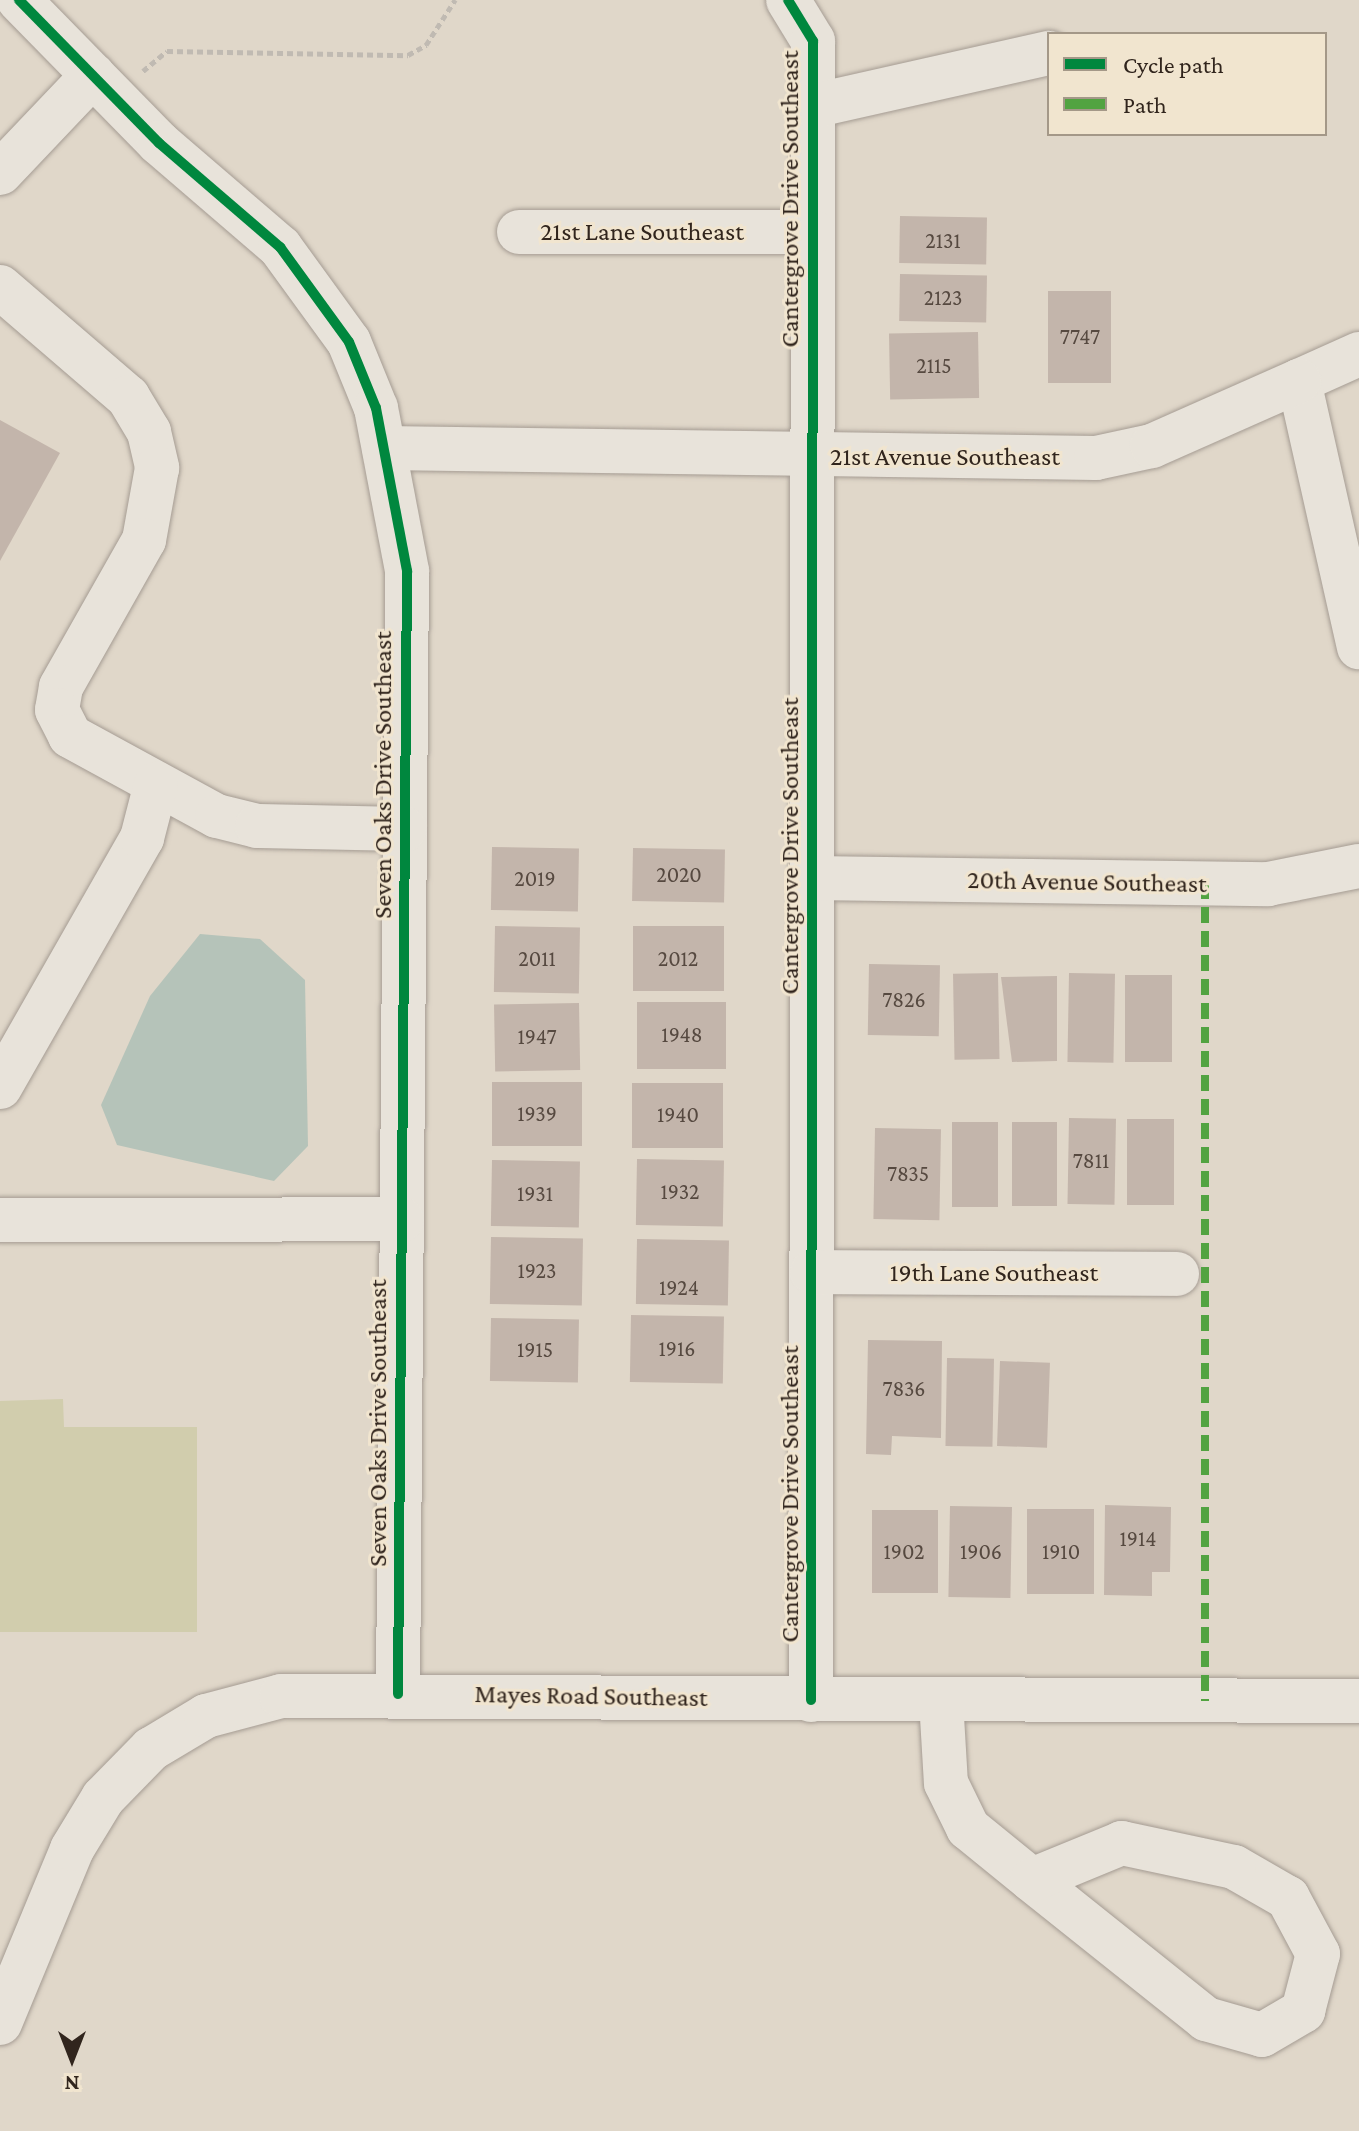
<!DOCTYPE html>
<style>
body{margin:0}
#map{position:relative;width:1359px;height:2131px;overflow:hidden;background:#e0d7c9;font-family:"Crimson Pro",serif}
div>[style]{position:absolute}
[style*='--x']{left:calc(var(--x)*1px);top:calc(var(--y)*1px);width:calc(var(--w)*1px);rotate:calc(var(--a)*1deg)}
.green>*{inset:0;background:#d1cdad}
.water>*{inset:0;background:#b5c3b9}
.building>*{inset:0;background:#c3b5ab;transform-origin:0 0}
.path>*{height:5px;margin-top:-2.5px;transform-origin:0;background:repeating-linear-gradient(90deg,#c0bab2 0 6px,transparent 0 10px)}
.roads{filter:drop-shadow(0 0 2px #a59c93) drop-shadow(0 0 2px #a59c93)}
.minor>*{height:44px;margin:-22px;padding:0 22px;transform-origin:22px;border-radius:22px;background:#e8e3da}
.quiet>*{height:8px;margin-top:-4px;transform-origin:0;background:repeating-linear-gradient(90deg,#52a341 0 16px,transparent 0 24px)}
.cycleway>*{height:10px;margin:-5px;padding:0 5px;transform-origin:5px;border-radius:5px;background:#00873e}
span{translate:-50% -50%;white-space:nowrap;text-align:center;line-height:1.15;-webkit-text-stroke:6px #f1e5cf;paint-order:stroke}
.number-label{font-size:22px;color:#564940}
.number-label span{-webkit-text-stroke-width:0}
.street-label{font-size:26px;color:#31251d}
.legend{position:absolute;left:1047px;top:32px;width:280px;height:104px;box-sizing:border-box;background:#f1e5cf;border:2px solid #a49888;margin:0;padding:10px 14px;list-style:none;font-size:24px;color:#31251d}
.legend li{display:flex;align-items:center;gap:16px;height:40px}
.legend b{width:40px;border:2px solid #a49888}
.north{position:absolute;left:32px;top:2019px;width:80px;height:80px;-webkit-text-stroke:6px #f1e5cf;paint-order:stroke;rotate:180deg;font-size:22px;font-weight:700;line-height:32px;text-align:center;color:#31251d}
.north::after{content:'';display:block;margin:auto;width:28px;height:36px;background:#31251d;clip-path:polygon(50% 0,100% 100%,50% 72%,0 100%)}
</style>
<div id="map">
<div class="green">
<i style="clip-path:polygon(63px 1399px,64px 1427px,197px 1427px,197px 1632px,0 1632px,0 1401px)"></i>
</div>
<div class="water">
<i style="clip-path:polygon(200px 934px,260px 939px,305px 980px,308px 1146px,274px 1181px,117px 1145px,101px 1105px,150px 996px)"></i>
</div>
<div class="building">
<i style="left:900px;top:216px;width:87px;height:47px;rotate:1deg"></i>
<i style="left:900px;top:274px;width:87px;height:47px;rotate:1deg"></i>
<i style="left:1111px;top:291px;width:92px;height:63px;rotate:90deg"></i>
<i style="left:978px;top:332px;width:66px;height:89px;rotate:89deg"></i>
<i style="clip-path:polygon(0 420px,60px 453px,0 561px)"></i>
<i style="left:492px;top:847px;width:87px;height:63px;rotate:1deg"></i>
<i style="left:633px;top:848px;width:92px;height:53px;rotate:1deg"></i>
<i style="left:495px;top:926px;width:85px;height:66px;rotate:1deg"></i>
<i style="left:633px;top:926px;width:91px;height:65px"></i>
<i style="left:869px;top:964px;width:71px;height:71px;rotate:1deg"></i>
<i style="left:998px;top:973px;width:86px;height:45px;rotate:89deg"></i>
<i style="left:1069px;top:973px;width:46px;height:89px;rotate:1deg"></i>
<i style="left:1125px;top:975px;width:47px;height:87px"></i>
<i style="clip-path:polygon(1057px 976px,1057px 1061px,1012px 1062px,1001px 977px)"></i>
<i style="left:637px;top:1002px;width:89px;height:67px"></i>
<i style="left:579px;top:1003px;width:67px;height:85px;rotate:89deg"></i>
<i style="left:492px;top:1082px;width:90px;height:64px"></i>
<i style="left:632px;top:1083px;width:91px;height:65px"></i>
<i style="left:1069px;top:1118px;width:47px;height:86px;rotate:1deg"></i>
<i style="left:1127px;top:1119px;width:47px;height:86px"></i>
<i style="left:952px;top:1122px;width:46px;height:85px"></i>
<i style="left:1012px;top:1122px;width:45px;height:84px"></i>
<i style="left:875px;top:1128px;width:66px;height:91px;rotate:1deg"></i>
<i style="left:637px;top:1159px;width:87px;height:66px;rotate:1deg"></i>
<i style="left:492px;top:1160px;width:88px;height:66px;rotate:1deg"></i>
<i style="left:491px;top:1237px;width:92px;height:67px;rotate:1deg"></i>
<i style="left:637px;top:1239px;width:92px;height:65px;rotate:1deg"></i>
<i style="left:631px;top:1315px;width:93px;height:67px;rotate:1deg"></i>
<i style="left:491px;top:1318px;width:88px;height:63px;rotate:1deg"></i>
<i style="clip-path:polygon(868px 1340px,942px 1341px,941px 1438px,892px 1436px,891px 1455px,866px 1454px)"></i>
<i style="left:947px;top:1358px;width:47px;height:88px;rotate:1deg"></i>
<i style="left:1000px;top:1361px;width:50px;height:85px;rotate:2deg"></i>
<i style="clip-path:polygon(1105px 1505px,1171px 1507px,1170px 1572px,1152px 1572px,1152px 1596px,1104px 1595px)"></i>
<i style="left:950px;top:1506px;width:62px;height:91px;rotate:1deg"></i>
<i style="left:1094px;top:1509px;width:85px;height:67px;rotate:90deg"></i>
<i style="left:872px;top:1510px;width:66px;height:83px"></i>
</div>
<div class="path">
<i style="--x:143;--y:71;--w:31;--a:-40"></i>
<i style="--x:167;--y:51;--w:241;--a:1"></i>
<i style="--x:408;--y:55;--w:21;--a:-29"></i>
<i style="--x:426;--y:45;--w:54;--a:-57.2"></i>
</div>
<div class="roads">
<div class="minor">
<i style="--x:19;--y:0;--w:200;--a:45.6"></i>
<i style="--x:159;--y:143;--w:160;--a:40.7"></i>
<i style="--x:280;--y:247;--w:117;--a:54"></i>
<i style="--x:349;--y:342;--w:71;--a:67.8"></i>
<i style="--x:376;--y:408;--w:166;--a:79.2"></i>
<i style="--x:407;--y:571;--w:1123;--a:90.46"></i>
<i style="--x:788;--y:0;--w:48;--a:58.6"></i>
<i style="--x:813;--y:41;--w:1659;--a:90.07"></i>
<i style="--x:813;--y:106;--w:242;--a:-12.7"></i>
<i style="--x:0;--y:173;--w:135;--a:-46.5"></i>
<i style="--x:519;--y:232;--w:294;--a:0"></i>
<i style="--x:0;--y:287;--w:169;--a:40.7"></i>
<i style="--x:128;--y:397;--w:41;--a:59"></i>
<i style="--x:149;--y:432;--w:37;--a:77"></i>
<i style="--x:157;--y:468;--w:73;--a:100.2"></i>
<i style="--x:144;--y:540;--w:169;--a:119.5"></i>
<i style="--x:61;--y:687;--w:23;--a:100"></i>
<i style="--x:57;--y:710;--w:29;--a:63"></i>
<i style="--x:70;--y:736;--w:167;--a:28.6"></i>
<i style="--x:217;--y:816;--w:41;--a:14"></i>
<i style="--x:257;--y:826;--w:148;--a:1.2"></i>
<i style="--x:1359;--y:354;--w:66;--a:155.8"></i>
<i style="--x:1299;--y:381;--w:273;--a:77.3"></i>
<i style="--x:384;--y:448;--w:712;--a:0.8"></i>
<i style="--x:1096;--y:458;--w:57;--a:-12.1"></i>
<i style="--x:1152;--y:446;--w:161;--a:-23.9"></i>
<i style="--x:812;--y:878;--w:456;--a:0.8"></i>
<i style="--x:1268;--y:884;--w:93;--a:-11.2"></i>
<i style="--x:0;--y:1087;--w:287;--a:-60.3"></i>
<i style="--x:142;--y:838;--w:56;--a:-75.5"></i>
<i style="--x:0;--y:1220;--w:402;--a:-0.1"></i>
<i style="--x:812;--y:1272;--w:365;--a:0.3"></i>
<i style="--x:941;--y:1700;--w:83;--a:86.6"></i>
<i style="--x:946;--y:1783;--w:50;--a:63.9"></i>
<i style="--x:968;--y:1828;--w:82;--a:39.1"></i>
<i style="--x:1032;--y:1880;--w:223;--a:38.6"></i>
<i style="--x:1206;--y:2019;--w:58;--a:15.9"></i>
<i style="--x:1262;--y:2035;--w:48;--a:-30.3"></i>
<i style="--x:1303;--y:2011;--w:59;--a:-75.3"></i>
<i style="--x:1318;--y:1954;--w:64;--a:-118.2"></i>
<i style="--x:1288;--y:1898;--w:62;--a:-150.1"></i>
<i style="--x:1234;--y:1867;--w:115;--a:-167.9"></i>
<i style="--x:1122;--y:1843;--w:97;--a:157.7"></i>
<i style="--x:0;--y:2023;--w:188;--a:-67.5"></i>
<i style="--x:72;--y:1849;--w:60;--a:-58.7"></i>
<i style="--x:103;--y:1798;--w:69;--a:-45.6"></i>
<i style="--x:151;--y:1749;--w:64;--a:-31"></i>
<i style="--x:206;--y:1716;--w:78;--a:-14.9"></i>
<i style="--x:281;--y:1696;--w:1078;--a:0.27"></i>
</div>
</div>
<div class="quiet">
<i style="--x:1205;--y:883;--w:818;--a:90"></i>
</div>
<div class="cycleway">
<i style="--x:19;--y:0;--w:200;--a:45.6"></i>
<i style="--x:159;--y:143;--w:160;--a:40.7"></i>
<i style="--x:280;--y:247;--w:117;--a:54"></i>
<i style="--x:349;--y:342;--w:71;--a:67.8"></i>
<i style="--x:376;--y:408;--w:166;--a:79.2"></i>
<i style="--x:407;--y:571;--w:1123;--a:90.46"></i>
<i style="--x:788;--y:0;--w:48;--a:58.6"></i>
<i style="--x:813;--y:41;--w:1659;--a:90.07"></i>
</div>
<div class="number-label">
<span style="left:943px;top:241px">2131</span>
<span style="left:943px;top:298px">2123</span>
<span style="left:1080px;top:337px">7747</span>
<span style="left:934px;top:366px">2115</span>
<span style="left:679px;top:875px">2020</span>
<span style="left:535px;top:879px">2019</span>
<span style="left:537px;top:959px">2011</span>
<span style="left:678px;top:959px">2012</span>
<span style="left:904px;top:1000px">7826</span>
<span style="left:682px;top:1035px">1948</span>
<span style="left:537px;top:1037px">1947</span>
<span style="left:537px;top:1114px">1939</span>
<span style="left:678px;top:1115px">1940</span>
<span style="left:1091px;top:1161px">7811</span>
<span style="left:908px;top:1174px">7835</span>
<span style="left:680px;top:1192px">1932</span>
<span style="left:535px;top:1194px">1931</span>
<span style="left:537px;top:1271px">1923</span>
<span style="left:679px;top:1288px">1924</span>
<span style="left:677px;top:1349px">1916</span>
<span style="left:535px;top:1350px">1915</span>
<span style="left:904px;top:1389px">7836</span>
<span style="left:1138px;top:1539px">1914</span>
<span style="left:904px;top:1552px">1902</span>
<span style="left:981px;top:1552px">1906</span>
<span style="left:1061px;top:1552px">1910</span>
</div>
<div class="street-label">
<span style="left:790px;top:199px;rotate:-90deg">Cantergrove Drive Southeast</span>
<span style="left:642px;top:232px">21st Lane Southeast</span>
<span style="left:945px;top:457px">21st Avenue Southeast</span>
<span style="left:383px;top:775px;rotate:-90deg">Seven Oaks Drive Southeast</span>
<span style="left:790px;top:846px;rotate:-90deg">Cantergrove Drive Southeast</span>
<span style="left:1087px;top:882px;rotate:1deg">20th Avenue Southeast</span>
<span style="left:994px;top:1273px">19th Lane Southeast</span>
<span style="left:378px;top:1423px;rotate:-90deg">Seven Oaks Drive Southeast</span>
<span style="left:790px;top:1494px;rotate:-90deg">Cantergrove Drive Southeast</span>
<span style="left:591px;top:1696px;rotate:1deg">Mayes Road Southeast</span>
</div>
<ul class="legend">
<li><b style="height:10px;background:#00873e"></b>Cycle path</li>
<li><b style="height:10px;background:#52a341"></b>Path</li>
</ul>
<div class="north">N</div>
</div>
